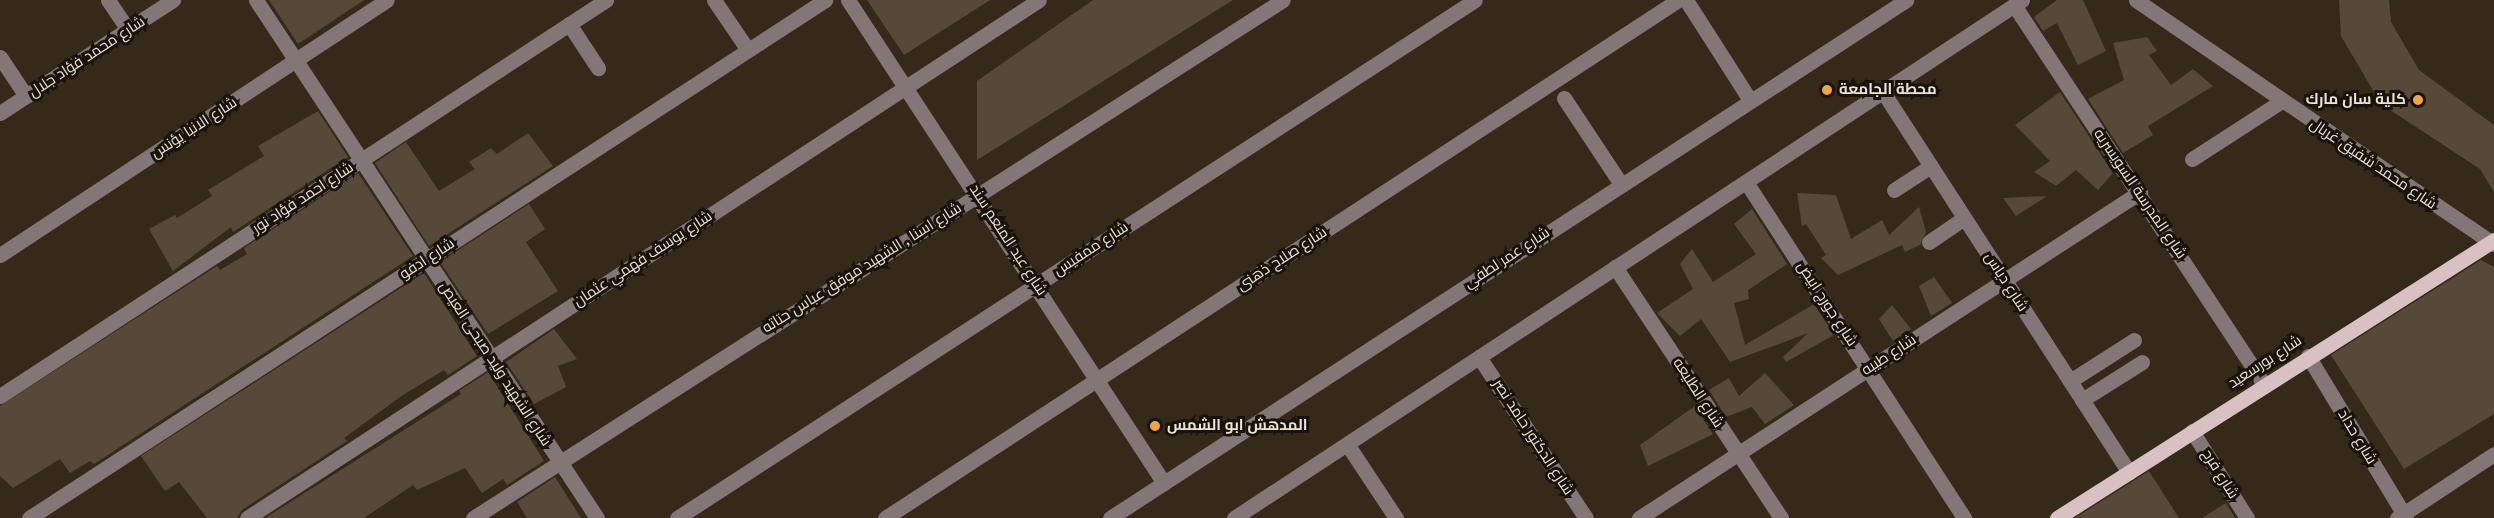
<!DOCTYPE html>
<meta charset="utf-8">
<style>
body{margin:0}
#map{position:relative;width:2494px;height:518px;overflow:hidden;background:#352a1a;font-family:"Varela Round",Cairo,sans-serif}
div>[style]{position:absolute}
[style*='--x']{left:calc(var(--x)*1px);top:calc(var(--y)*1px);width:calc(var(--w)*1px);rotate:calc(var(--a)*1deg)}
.building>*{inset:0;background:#564938}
.minor>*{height:15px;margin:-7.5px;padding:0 7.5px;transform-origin:7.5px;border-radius:7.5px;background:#827677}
.major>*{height:15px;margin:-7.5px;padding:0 7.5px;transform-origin:7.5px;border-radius:7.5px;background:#d9c1c3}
.dots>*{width:16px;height:16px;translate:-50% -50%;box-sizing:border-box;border:3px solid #19130c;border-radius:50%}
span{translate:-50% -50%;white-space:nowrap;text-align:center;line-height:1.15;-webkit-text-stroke:6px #19130c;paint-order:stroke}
.street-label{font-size:15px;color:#ebe3d9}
.poi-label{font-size:15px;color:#ebe3d9;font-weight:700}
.left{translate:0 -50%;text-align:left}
.right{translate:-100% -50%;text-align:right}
</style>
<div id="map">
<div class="building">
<i style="clip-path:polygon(269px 0,364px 0,298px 44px)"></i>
<i style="clip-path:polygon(867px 0,990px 0,904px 55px)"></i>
<i style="clip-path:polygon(1093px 0,1233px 0,977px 160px,977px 81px)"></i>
<i style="clip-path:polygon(2057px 0,2083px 0,2106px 51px,2078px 65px,2057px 23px,2043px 31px,2034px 17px)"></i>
<i style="clip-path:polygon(2339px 0,2389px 0,2391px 22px,2419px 70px,2494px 125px,2494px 192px,2480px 169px,2381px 104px,2341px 36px)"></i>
<i style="clip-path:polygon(2147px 37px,2157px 51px,2149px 55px,2171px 85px,2193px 69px,2213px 86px,2148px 126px,2153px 135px,2123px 153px,2088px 99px,2124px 80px,2113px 43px)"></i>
<i style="clip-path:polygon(2060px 92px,2113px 173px,2098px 190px,2076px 170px,2056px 186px,2034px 172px,2050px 161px,2015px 125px)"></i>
<i style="clip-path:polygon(318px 111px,348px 157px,233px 232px,231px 227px,173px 271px,149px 229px,175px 215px,177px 218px,212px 196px,208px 190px,264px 156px,258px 146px)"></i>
<i style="clip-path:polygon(528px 133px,553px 166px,429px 246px,375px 163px,406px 142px,439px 191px,475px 169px,469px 162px,491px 148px,497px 154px)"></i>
<i style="clip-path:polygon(358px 173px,413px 256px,94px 464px,90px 461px,70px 473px,60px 459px,13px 488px,0 476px,0 406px,217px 266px,220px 270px,247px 254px,244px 248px)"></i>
<i style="clip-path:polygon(1797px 193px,1836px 195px,1851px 239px,1882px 220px,1889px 235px,1919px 207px,1926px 232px,1920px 245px,1905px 252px,1902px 245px,1838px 275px,1821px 258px,1826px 255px,1806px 224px,1802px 226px)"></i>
<i style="clip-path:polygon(2047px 196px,2016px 216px,2003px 198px)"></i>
<i style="clip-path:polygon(529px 204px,545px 229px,526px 242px,558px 291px,488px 334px,440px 262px)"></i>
<i style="clip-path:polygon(1752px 209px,1787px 264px,1748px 290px,1749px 299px,1734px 303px,1745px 345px,1814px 304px,1834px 335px,1786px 362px,1783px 357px,1808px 333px,1730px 362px,1701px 319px,1680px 336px,1657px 313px,1693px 289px,1680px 264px,1692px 249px,1713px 282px,1756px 254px,1734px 224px)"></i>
<i style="clip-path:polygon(2481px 260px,2494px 267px,2494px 414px,2404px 469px,2331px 355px)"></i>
<i style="clip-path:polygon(424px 273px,477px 356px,448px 375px,444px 370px,403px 395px,344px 438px,347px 441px,242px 510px,237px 518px,207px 518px,179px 482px,165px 491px,141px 456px)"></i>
<i style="clip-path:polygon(1934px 277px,1952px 303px,1931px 316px,1919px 286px)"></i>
<i style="clip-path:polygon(1892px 305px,1911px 329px,1893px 341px,1879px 319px)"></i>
<i style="clip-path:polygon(554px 329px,577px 359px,558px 366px,566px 387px,534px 404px,506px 362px)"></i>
<i style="clip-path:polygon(488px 372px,544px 461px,507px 485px,503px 479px,482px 493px,465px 468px,417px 490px,413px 485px,364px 518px,265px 518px,461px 394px,459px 391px)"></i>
<i style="clip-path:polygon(1765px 373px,1794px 405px,1765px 424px,1752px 407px,1726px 417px,1709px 390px,1729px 378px,1739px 396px)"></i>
<i style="clip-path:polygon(1695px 406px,1713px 434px,1648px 466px,1640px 445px)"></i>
<i style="clip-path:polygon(2149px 471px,2179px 518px,2075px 518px)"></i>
<i style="clip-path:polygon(555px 477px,581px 518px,527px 518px,517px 502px)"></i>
<i style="clip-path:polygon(2226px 503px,2235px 518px,2202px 518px)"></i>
</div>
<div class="minor">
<i style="--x:108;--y:0;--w:36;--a:56"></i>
<i style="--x:256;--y:0;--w:620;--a:56.64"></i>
<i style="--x:714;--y:0;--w:60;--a:55.8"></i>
<i style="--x:848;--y:0;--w:577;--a:56.81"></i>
<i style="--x:1686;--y:0;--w:119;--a:57.4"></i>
<i style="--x:2136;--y:0;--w:433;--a:34.3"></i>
<i style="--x:2014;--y:5;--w:454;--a:56.6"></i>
<i style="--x:569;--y:24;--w:53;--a:56.6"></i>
<i style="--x:0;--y:57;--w:47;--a:56.3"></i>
<i style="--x:1883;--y:92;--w:453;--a:57.1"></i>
<i style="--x:1564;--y:98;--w:103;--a:56.5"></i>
<i style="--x:0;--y:113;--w:207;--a:-33.2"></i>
<i style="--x:2192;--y:159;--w:105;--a:-32.9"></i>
<i style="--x:1746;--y:182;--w:401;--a:57"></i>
<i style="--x:1894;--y:190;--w:44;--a:-33"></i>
<i style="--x:1929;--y:242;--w:42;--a:-34.4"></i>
<i style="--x:0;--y:255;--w:463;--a:-33.4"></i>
<i style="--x:1615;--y:267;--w:301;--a:56.5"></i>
<i style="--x:2308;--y:356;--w:189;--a:58.8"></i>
<i style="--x:1479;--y:357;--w:193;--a:56.4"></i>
<i style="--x:2070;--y:381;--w:76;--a:-32.6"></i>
<i style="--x:0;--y:396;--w:724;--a:-33.16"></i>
<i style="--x:2082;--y:400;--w:71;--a:-32.3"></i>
<i style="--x:2192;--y:431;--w:103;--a:57.7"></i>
<i style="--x:1347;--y:444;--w:89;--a:56.5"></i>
<i style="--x:29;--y:518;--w:950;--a:-33.05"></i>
<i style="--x:247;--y:518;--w:946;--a:-33.19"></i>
<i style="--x:473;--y:518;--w:961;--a:-32.6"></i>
<i style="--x:677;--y:518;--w:951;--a:-32.99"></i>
<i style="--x:885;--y:518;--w:947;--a:-33.15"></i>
<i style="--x:1110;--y:518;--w:950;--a:-33.05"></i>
<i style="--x:1234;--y:518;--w:943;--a:-33.32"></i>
<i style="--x:1639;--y:518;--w:598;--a:-33.05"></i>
<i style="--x:2397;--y:518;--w:116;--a:-33.4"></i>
</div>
<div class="major">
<i style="--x:2057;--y:518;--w:518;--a:-32.46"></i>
</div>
<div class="dots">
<i style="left:1827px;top:90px;background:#f3a443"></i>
<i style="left:2418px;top:100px;background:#f3a443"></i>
<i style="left:1155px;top:426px;background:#f3a443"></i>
</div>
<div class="street-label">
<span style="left:87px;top:57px;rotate:-33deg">شارع محمد فؤاد جلال</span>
<span style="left:194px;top:128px;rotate:-33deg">شارع الانبا يؤنس</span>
<span style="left:2373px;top:164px;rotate:34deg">شارع محمد شفيق غربال</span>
<span style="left:2140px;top:194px;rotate:56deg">شارع المدرسة السويسريه</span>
<span style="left:303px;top:198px;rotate:-33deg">شارع احمد فؤاد نور</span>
<span style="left:1008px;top:240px;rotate:57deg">شارع عبد المنعم سند</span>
<span style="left:1091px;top:249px;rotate:-33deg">شارع ممفيس</span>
<span style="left:1507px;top:258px;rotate:-33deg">شارع عمر لطفي</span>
<span style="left:427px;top:259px;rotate:-33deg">شارع ادفو</span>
<span style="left:643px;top:259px;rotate:-33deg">شارع يوسف فهمي عثمان</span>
<span style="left:1282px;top:259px;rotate:-33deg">شارع صلاح ذهنى</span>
<span style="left:862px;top:268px;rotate:-32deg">شارع اسنا , الشهيد موفق عباس حتاته</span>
<span style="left:2006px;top:282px;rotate:57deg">شارع دياس</span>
<span style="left:1827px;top:304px;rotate:57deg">شارع جورج ابيض</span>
<span style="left:1889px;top:355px;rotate:-33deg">شارع طيبه</span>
<span style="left:2265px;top:362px;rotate:-33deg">شارع بورسعيد</span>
<span style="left:495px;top:364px;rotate:57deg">شارع الشهيد وليد صبحى العيص</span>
<span style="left:1698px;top:393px;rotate:57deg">شارع الطليعه</span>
<span style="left:1533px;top:437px;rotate:57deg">شارع الدكتور حامد نصر</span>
<span style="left:2357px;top:437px;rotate:59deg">شارع حداد</span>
<span style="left:2220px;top:474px;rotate:58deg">شارع فرح</span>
</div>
<div class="poi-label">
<span class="left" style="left:1839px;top:90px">محطة الجامعة</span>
<span class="right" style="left:2406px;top:100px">كلية سان مارك</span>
<span class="left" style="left:1167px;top:426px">المدهش ابو الشمس</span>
</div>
</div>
